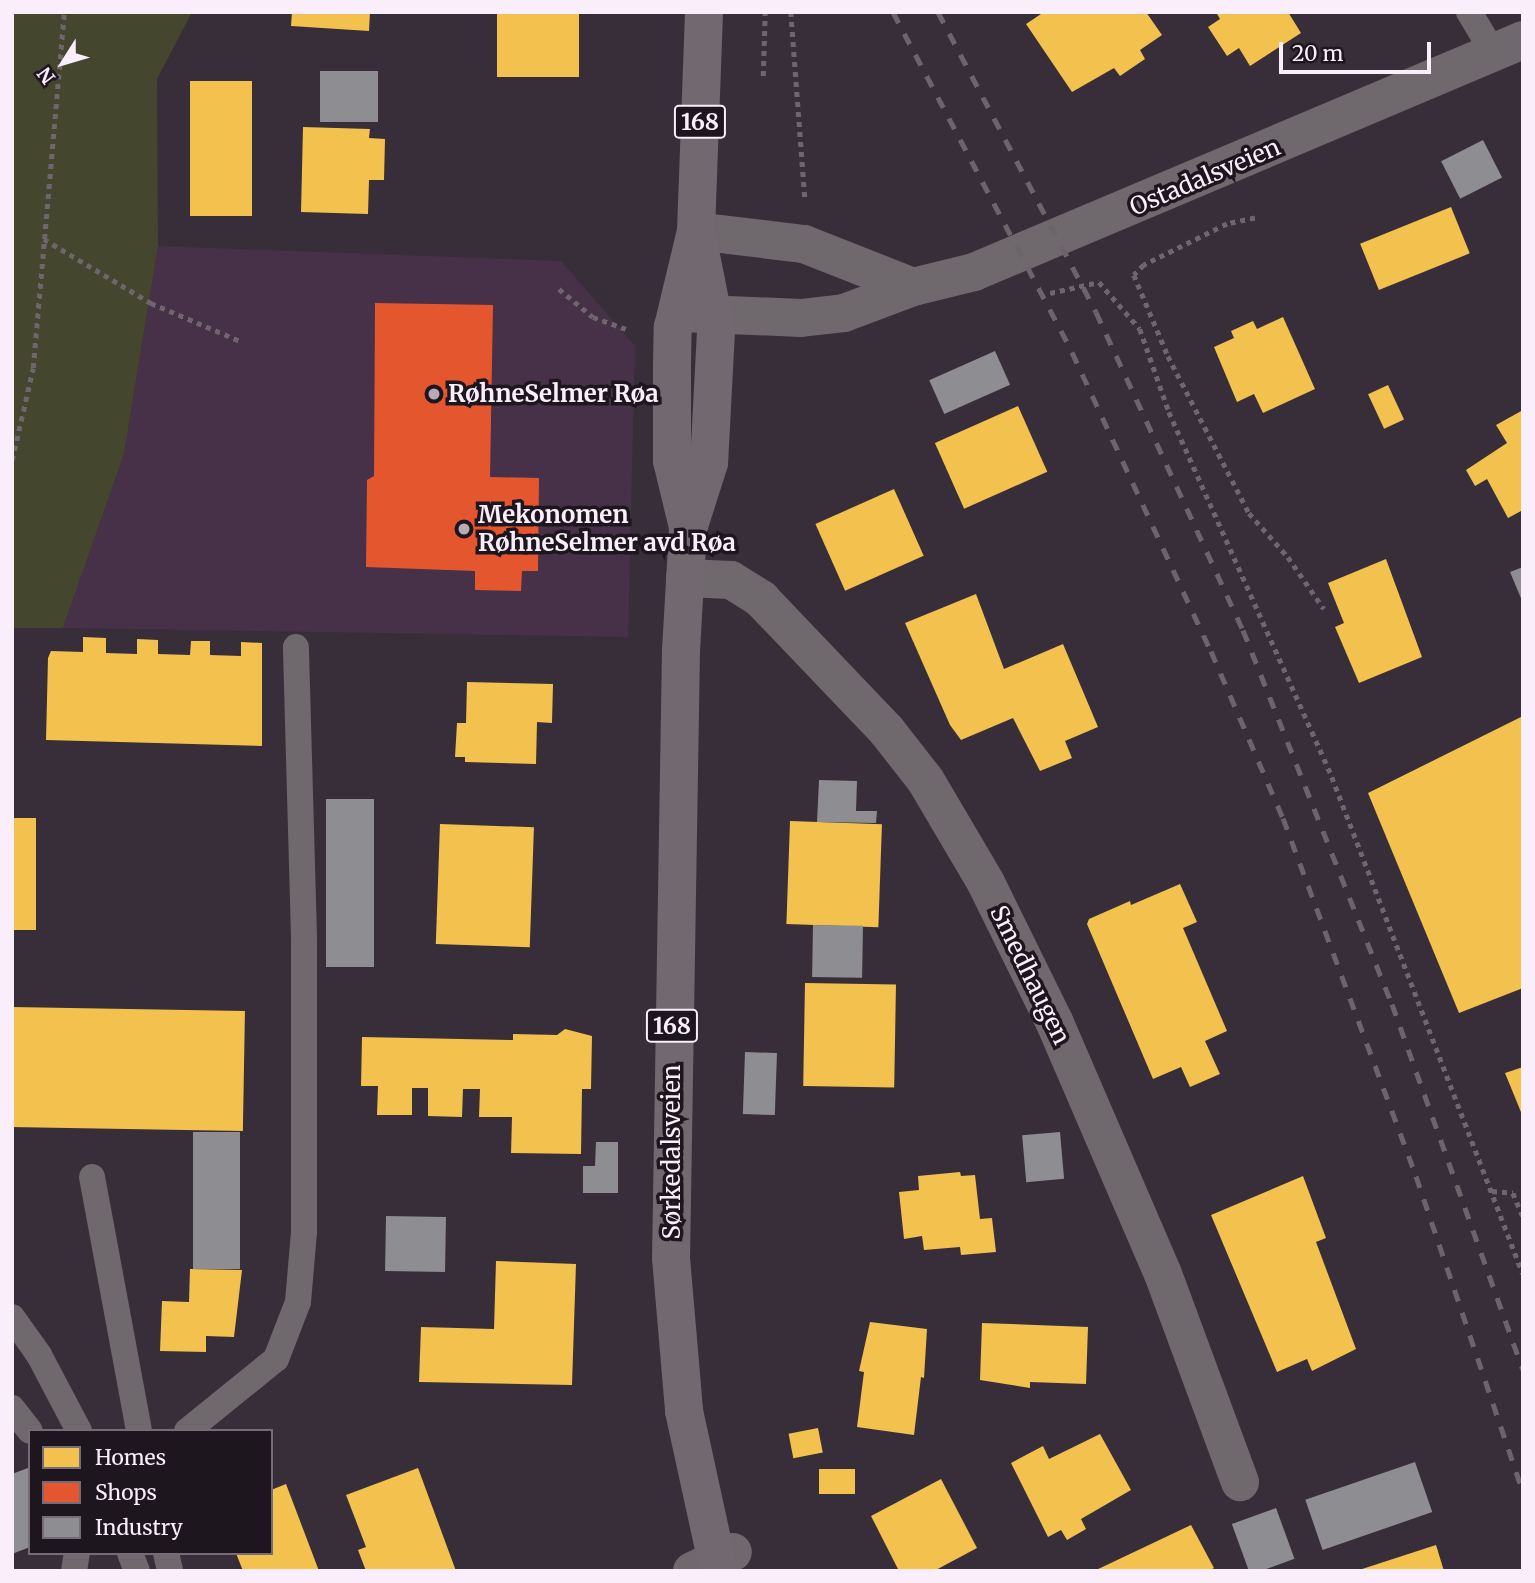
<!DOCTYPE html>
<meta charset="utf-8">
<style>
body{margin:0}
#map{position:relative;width:1535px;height:1583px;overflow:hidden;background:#382e3a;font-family:Merriweather,serif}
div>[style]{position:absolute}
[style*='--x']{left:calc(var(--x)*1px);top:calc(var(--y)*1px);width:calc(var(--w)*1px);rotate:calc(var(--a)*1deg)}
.built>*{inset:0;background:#463148}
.green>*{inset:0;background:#44462e}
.homes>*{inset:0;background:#f2c14e;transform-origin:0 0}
.shops>*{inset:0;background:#e4572e}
.industry>*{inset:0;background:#8d8d92;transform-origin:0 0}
.path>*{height:4.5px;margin-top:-2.25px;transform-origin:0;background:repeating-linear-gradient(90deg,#6e666c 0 5px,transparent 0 10px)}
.service>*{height:26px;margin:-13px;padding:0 13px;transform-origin:13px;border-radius:13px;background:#6f686c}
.minor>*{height:38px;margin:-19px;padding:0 19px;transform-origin:19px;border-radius:19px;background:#6f686c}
.tertiary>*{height:38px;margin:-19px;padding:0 19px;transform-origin:19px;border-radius:19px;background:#6f686c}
.primary>*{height:38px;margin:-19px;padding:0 19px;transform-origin:19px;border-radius:19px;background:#72686f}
.rail>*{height:5px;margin-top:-2.5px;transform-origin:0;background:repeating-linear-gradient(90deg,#6b646b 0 12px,transparent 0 24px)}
.dots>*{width:19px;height:19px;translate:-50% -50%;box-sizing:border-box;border:4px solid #1e161f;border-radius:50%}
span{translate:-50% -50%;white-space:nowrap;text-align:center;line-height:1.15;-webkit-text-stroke:7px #1e161f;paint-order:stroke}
.shield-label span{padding:2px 5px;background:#1e161f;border:2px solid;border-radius:5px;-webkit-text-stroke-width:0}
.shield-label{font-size:23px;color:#faeefb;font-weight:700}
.street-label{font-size:24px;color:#faeefb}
.poi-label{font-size:24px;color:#faeefb;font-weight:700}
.left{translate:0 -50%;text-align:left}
.frame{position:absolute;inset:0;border:14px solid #faeefb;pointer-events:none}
.legend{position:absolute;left:28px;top:1429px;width:245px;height:126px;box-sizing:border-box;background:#1e161f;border:2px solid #766c77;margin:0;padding:9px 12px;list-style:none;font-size:21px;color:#faeefb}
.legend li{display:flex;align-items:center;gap:14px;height:35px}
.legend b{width:35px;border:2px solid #766c77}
.north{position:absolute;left:28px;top:28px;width:70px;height:70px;-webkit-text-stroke:5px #1e161f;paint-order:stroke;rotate:233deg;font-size:19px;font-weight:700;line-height:28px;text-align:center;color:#faeefb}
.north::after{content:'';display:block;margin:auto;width:24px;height:32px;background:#faeefb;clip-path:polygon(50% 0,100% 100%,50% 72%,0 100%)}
.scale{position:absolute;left:1279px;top:42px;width:152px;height:32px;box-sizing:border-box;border:4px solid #faeefb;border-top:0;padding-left:9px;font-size:21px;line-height:24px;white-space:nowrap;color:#faeefb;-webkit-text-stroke:5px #1e161f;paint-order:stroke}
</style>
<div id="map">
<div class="built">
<i style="clip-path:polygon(158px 246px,561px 261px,635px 346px,628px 637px,63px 628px,124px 454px)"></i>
</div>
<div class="green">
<i style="clip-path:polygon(12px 12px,192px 12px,157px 79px,158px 246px,124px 454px,63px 628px,12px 628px)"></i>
</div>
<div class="homes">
<i style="clip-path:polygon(292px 12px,370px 12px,369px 31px,291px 26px)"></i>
<i style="left:497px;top:12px;width:82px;height:65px"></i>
<i style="clip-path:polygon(1044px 12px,1146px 12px,1162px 35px,1140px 50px,1145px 59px,1120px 76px,1114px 68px,1072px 92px,1026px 24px)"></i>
<i style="clip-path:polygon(1216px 12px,1288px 12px,1301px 33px,1250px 66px,1239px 48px,1227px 56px,1208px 27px,1220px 19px)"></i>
<i style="left:190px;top:81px;width:62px;height:135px"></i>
<i style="clip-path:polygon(303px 127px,370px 129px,369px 138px,385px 139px,384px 180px,369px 180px,368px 214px,301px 212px)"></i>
<i style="left:1451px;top:207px;width:50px;height:98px;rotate:68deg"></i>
<i style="clip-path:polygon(1283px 317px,1315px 389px,1263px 413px,1254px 394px,1237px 402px,1214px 347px,1234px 338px,1231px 331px,1253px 321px,1257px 329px)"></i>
<i style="left:1388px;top:385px;width:38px;height:22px;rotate:65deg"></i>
<i style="left:1018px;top:406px;width:72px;height:91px;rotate:66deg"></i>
<i style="clip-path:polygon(1523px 410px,1523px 510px,1508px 518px,1487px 479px,1475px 486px,1466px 470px,1507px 443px,1496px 425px)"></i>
<i style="left:894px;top:489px;width:73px;height:86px;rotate:66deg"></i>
<i style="clip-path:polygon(1386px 559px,1422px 657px,1359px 683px,1335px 627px,1344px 623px,1328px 583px)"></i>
<i style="clip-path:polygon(976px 594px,1004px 669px,1063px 644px,1098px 727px,1065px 741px,1072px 758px,1040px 771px,1013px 718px,961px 740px,950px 725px,905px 623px)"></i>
<i style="clip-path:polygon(83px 637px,106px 638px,106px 653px,137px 654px,137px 639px,158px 640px,158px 654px,190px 655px,191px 641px,210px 641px,210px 655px,241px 656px,241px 642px,262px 643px,262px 746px,46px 740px,48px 658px,51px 651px,83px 652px)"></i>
<i style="clip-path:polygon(467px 682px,553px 684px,552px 723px,537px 722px,536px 764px,465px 762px,465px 757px,455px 757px,457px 723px,466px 723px)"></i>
<i style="clip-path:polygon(1523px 716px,1523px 988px,1459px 1013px,1368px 793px)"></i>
<i style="left:12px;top:818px;width:24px;height:112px"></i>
<i style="left:790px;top:821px;width:92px;height:103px;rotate:2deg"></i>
<i style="left:440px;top:824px;width:94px;height:120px;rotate:2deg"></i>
<i style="clip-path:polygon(1180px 884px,1197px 922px,1183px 928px,1227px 1031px,1205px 1041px,1220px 1074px,1190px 1087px,1181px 1067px,1153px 1079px,1087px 924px,1089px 919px,1130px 901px,1131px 905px)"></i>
<i style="left:805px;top:983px;width:91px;height:103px;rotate:1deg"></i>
<i style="left:12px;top:1007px;width:233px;height:120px;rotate:1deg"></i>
<i style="clip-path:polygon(565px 1029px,592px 1036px,591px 1089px,582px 1089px,581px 1154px,511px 1153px,512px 1117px,479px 1117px,480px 1089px,463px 1089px,462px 1117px,428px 1116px,428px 1088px,412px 1088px,412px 1115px,377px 1115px,378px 1086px,361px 1086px,362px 1037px,513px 1040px,513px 1034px,557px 1035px)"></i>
<i style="clip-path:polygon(1523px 1067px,1523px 1117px,1505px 1073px)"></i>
<i style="clip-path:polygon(960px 1172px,961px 1176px,975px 1175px,980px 1219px,992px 1218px,996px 1252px,961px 1255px,960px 1247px,924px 1250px,922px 1236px,904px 1239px,899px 1192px,919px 1190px,918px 1176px)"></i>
<i style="clip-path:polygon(1303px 1176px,1326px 1238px,1316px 1242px,1356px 1349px,1312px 1371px,1307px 1359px,1277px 1372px,1211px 1215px)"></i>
<i style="clip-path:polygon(496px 1261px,576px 1264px,572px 1385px,419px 1382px,421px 1327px,494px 1329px)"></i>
<i style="clip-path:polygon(190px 1269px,242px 1270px,234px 1337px,206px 1336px,206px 1352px,160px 1351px,162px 1301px,189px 1302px)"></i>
<i style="clip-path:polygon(870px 1322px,927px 1329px,924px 1378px,921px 1377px,914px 1435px,857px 1427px,864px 1372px,859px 1371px)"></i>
<i style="clip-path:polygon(982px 1323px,1088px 1327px,1086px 1384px,1030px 1382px,1030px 1388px,980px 1380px)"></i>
<i style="left:818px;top:1428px;width:25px;height:30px;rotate:79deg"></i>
<i style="clip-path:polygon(1100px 1434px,1131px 1490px,1081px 1519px,1086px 1529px,1067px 1540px,1061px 1530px,1048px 1537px,1011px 1463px,1043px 1446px,1049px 1459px)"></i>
<i style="clip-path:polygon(418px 1468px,456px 1571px,366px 1571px,358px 1550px,366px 1547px,346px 1495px)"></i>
<i style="left:819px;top:1469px;width:36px;height:25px"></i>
<i style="clip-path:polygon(941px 1479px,977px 1548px,934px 1571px,899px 1571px,871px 1516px)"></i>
<i style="clip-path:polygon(286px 1484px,319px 1571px,243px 1571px,236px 1553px,271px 1553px,271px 1490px)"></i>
<i style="clip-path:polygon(1191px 1525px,1214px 1568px,1209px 1571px,1094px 1571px)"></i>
<i style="clip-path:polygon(1436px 1545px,1444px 1571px,1359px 1571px,1359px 1570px)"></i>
</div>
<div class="shops">
<i style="clip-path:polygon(375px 303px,493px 305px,490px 477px,539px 478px,538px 571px,522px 571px,521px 591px,475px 590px,475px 571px,366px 567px,367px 480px,374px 476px)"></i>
</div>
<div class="industry">
<i style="left:320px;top:71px;width:58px;height:51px"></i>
<i style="left:1483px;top:140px;width:42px;height:47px;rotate:63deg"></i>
<i style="left:995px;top:351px;width:37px;height:72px;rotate:66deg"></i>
<i style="clip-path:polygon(1523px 567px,1523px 603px,1510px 572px)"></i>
<i style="clip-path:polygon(819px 780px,857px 781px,856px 811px,877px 811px,876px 823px,817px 822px)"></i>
<i style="left:326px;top:799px;width:48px;height:168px"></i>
<i style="left:813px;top:925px;width:50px;height:52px;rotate:1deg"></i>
<i style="left:745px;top:1052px;width:32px;height:62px;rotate:2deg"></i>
<i style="left:193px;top:1132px;width:47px;height:137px"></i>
<i style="left:1060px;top:1132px;width:47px;height:38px;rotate:85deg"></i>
<i style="clip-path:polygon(596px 1142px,618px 1142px,618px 1193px,583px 1193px,583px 1166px,595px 1166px)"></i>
<i style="left:386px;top:1216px;width:60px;height:55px;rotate:1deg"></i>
<i style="left:1415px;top:1462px;width:53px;height:116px;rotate:71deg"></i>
<i style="clip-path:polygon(28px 1468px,30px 1547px,12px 1554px,12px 1474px)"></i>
<i style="left:1276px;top:1508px;width:54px;height:47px;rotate:70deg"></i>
</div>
<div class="path">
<i style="--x:791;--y:12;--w:186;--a:85.7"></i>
<i style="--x:763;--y:76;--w:64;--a:-88.2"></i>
<i style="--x:1255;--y:218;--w:29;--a:168"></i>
<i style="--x:1227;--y:224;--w:93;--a:153.7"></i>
<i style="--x:1144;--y:265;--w:14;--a:135"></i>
<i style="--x:1134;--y:275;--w:88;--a:67.2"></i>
<i style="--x:1168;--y:356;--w:177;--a:62.7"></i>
<i style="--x:1249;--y:513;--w:59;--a:48.4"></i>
<i style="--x:1288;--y:557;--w:63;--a:55.3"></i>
<i style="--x:44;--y:239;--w:125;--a:30.9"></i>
<i style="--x:151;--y:303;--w:97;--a:23.1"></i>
<i style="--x:559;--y:289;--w:44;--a:39.5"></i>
<i style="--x:593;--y:317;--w:35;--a:20"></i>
<i style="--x:1050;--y:293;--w:50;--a:-12.7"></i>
<i style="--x:1099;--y:282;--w:62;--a:48.9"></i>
<i style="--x:1140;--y:329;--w:88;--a:70.7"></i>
<i style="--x:1169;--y:412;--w:400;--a:65.9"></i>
<i style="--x:1332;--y:777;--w:532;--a:68.98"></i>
<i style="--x:12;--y:460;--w:94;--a:-77.1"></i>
<i style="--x:33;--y:368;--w:357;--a:-85"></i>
<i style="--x:1492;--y:1191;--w:21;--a:5"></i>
<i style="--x:1513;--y:1193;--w:26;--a:67"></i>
</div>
<div class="service">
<i style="--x:1469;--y:12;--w:47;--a:59"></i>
<i style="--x:92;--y:1177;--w:258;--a:79.5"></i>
<i style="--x:12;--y:1317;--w:47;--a:54.6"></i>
<i style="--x:39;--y:1355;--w:86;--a:62.2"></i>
<i style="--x:12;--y:1408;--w:29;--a:52"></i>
<i style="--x:187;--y:1431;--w:114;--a:-39"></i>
<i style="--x:276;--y:1359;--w:61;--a:-68.9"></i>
<i style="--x:298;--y:1302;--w:70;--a:-85.1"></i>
<i style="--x:304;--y:1232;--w:295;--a:-90"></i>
<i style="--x:304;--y:937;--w:290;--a:-91.6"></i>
<i style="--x:130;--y:1553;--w:19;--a:69"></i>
<i style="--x:166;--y:1553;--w:18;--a:77"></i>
<i style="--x:74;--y:1571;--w:18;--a:-81"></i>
</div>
<div class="minor">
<i style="--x:685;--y:578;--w:46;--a:2.5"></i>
<i style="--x:731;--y:580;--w:36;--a:32"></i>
<i style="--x:761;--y:599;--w:182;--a:46.3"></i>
<i style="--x:887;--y:731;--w:63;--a:52"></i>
<i style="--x:926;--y:781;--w:118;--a:59.5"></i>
<i style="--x:986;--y:883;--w:154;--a:63.8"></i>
<i style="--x:1054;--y:1021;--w:275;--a:66.7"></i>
<i style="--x:1163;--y:1274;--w:222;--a:69.7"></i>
</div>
<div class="tertiary">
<i style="--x:696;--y:231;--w:109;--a:6.9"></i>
<i style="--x:804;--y:244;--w:117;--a:21.5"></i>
<i style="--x:682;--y:313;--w:119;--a:2.4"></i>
<i style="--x:801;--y:318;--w:43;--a:-6.6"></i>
<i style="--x:844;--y:313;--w:74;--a:-20.6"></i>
<i style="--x:913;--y:287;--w:63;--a:-13.8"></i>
<i style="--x:974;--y:272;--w:596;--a:-22.91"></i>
<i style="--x:692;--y:1571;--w:45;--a:-24.9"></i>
</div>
<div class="primary">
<i style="--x:696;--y:231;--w:102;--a:78.7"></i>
<i style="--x:716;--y:331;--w:132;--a:93"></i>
<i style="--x:709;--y:463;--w:69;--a:107.7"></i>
<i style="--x:688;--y:529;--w:121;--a:93.3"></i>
<i style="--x:681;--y:650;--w:608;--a:90.94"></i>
<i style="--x:671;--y:1258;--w:154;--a:85.1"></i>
<i style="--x:684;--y:1411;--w:164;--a:77.7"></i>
<i style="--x:688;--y:527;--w:68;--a:-103.6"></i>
<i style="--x:672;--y:461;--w:95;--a:-90"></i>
<i style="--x:672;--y:366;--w:39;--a:-89"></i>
<i style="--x:673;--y:327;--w:99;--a:-76.5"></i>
<i style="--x:696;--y:231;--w:219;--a:-87.9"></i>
</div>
<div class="rail">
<i style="--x:893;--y:12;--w:384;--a:62.2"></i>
<i style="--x:1072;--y:352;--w:330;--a:65.1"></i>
<i style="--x:1211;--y:651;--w:182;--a:66.7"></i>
<i style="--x:1283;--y:818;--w:382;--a:69.6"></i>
<i style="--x:1416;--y:1176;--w:335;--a:71.3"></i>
<i style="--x:938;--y:12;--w:339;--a:62.2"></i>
<i style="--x:1096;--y:312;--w:350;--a:65.2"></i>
<i style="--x:1243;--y:630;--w:403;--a:68.3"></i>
<i style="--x:1392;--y:1004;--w:388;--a:70.3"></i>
</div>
<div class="dots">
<i style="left:434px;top:394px;background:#b6abb7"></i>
<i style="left:464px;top:529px;background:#b6abb7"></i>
</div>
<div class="shield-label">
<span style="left:700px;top:122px">168</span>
<span style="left:672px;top:1026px">168</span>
</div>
<div class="street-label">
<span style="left:1205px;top:177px;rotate:-23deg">Ostadalsveien</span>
<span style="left:1030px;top:975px;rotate:64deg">Smedhaugen</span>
<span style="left:672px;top:1152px;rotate:-90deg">Sørkedalsveien</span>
</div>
<div class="poi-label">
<span class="left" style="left:448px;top:394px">RøhneSelmer Røa</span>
<span class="left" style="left:478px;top:529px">Mekonomen<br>RøhneSelmer avd Røa</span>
</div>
<div class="frame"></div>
<ul class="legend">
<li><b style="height:19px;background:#f2c14e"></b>Homes</li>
<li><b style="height:19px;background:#e4572e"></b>Shops</li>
<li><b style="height:19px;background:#8d8d92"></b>Industry</li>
</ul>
<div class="north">N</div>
<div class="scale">20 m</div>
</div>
